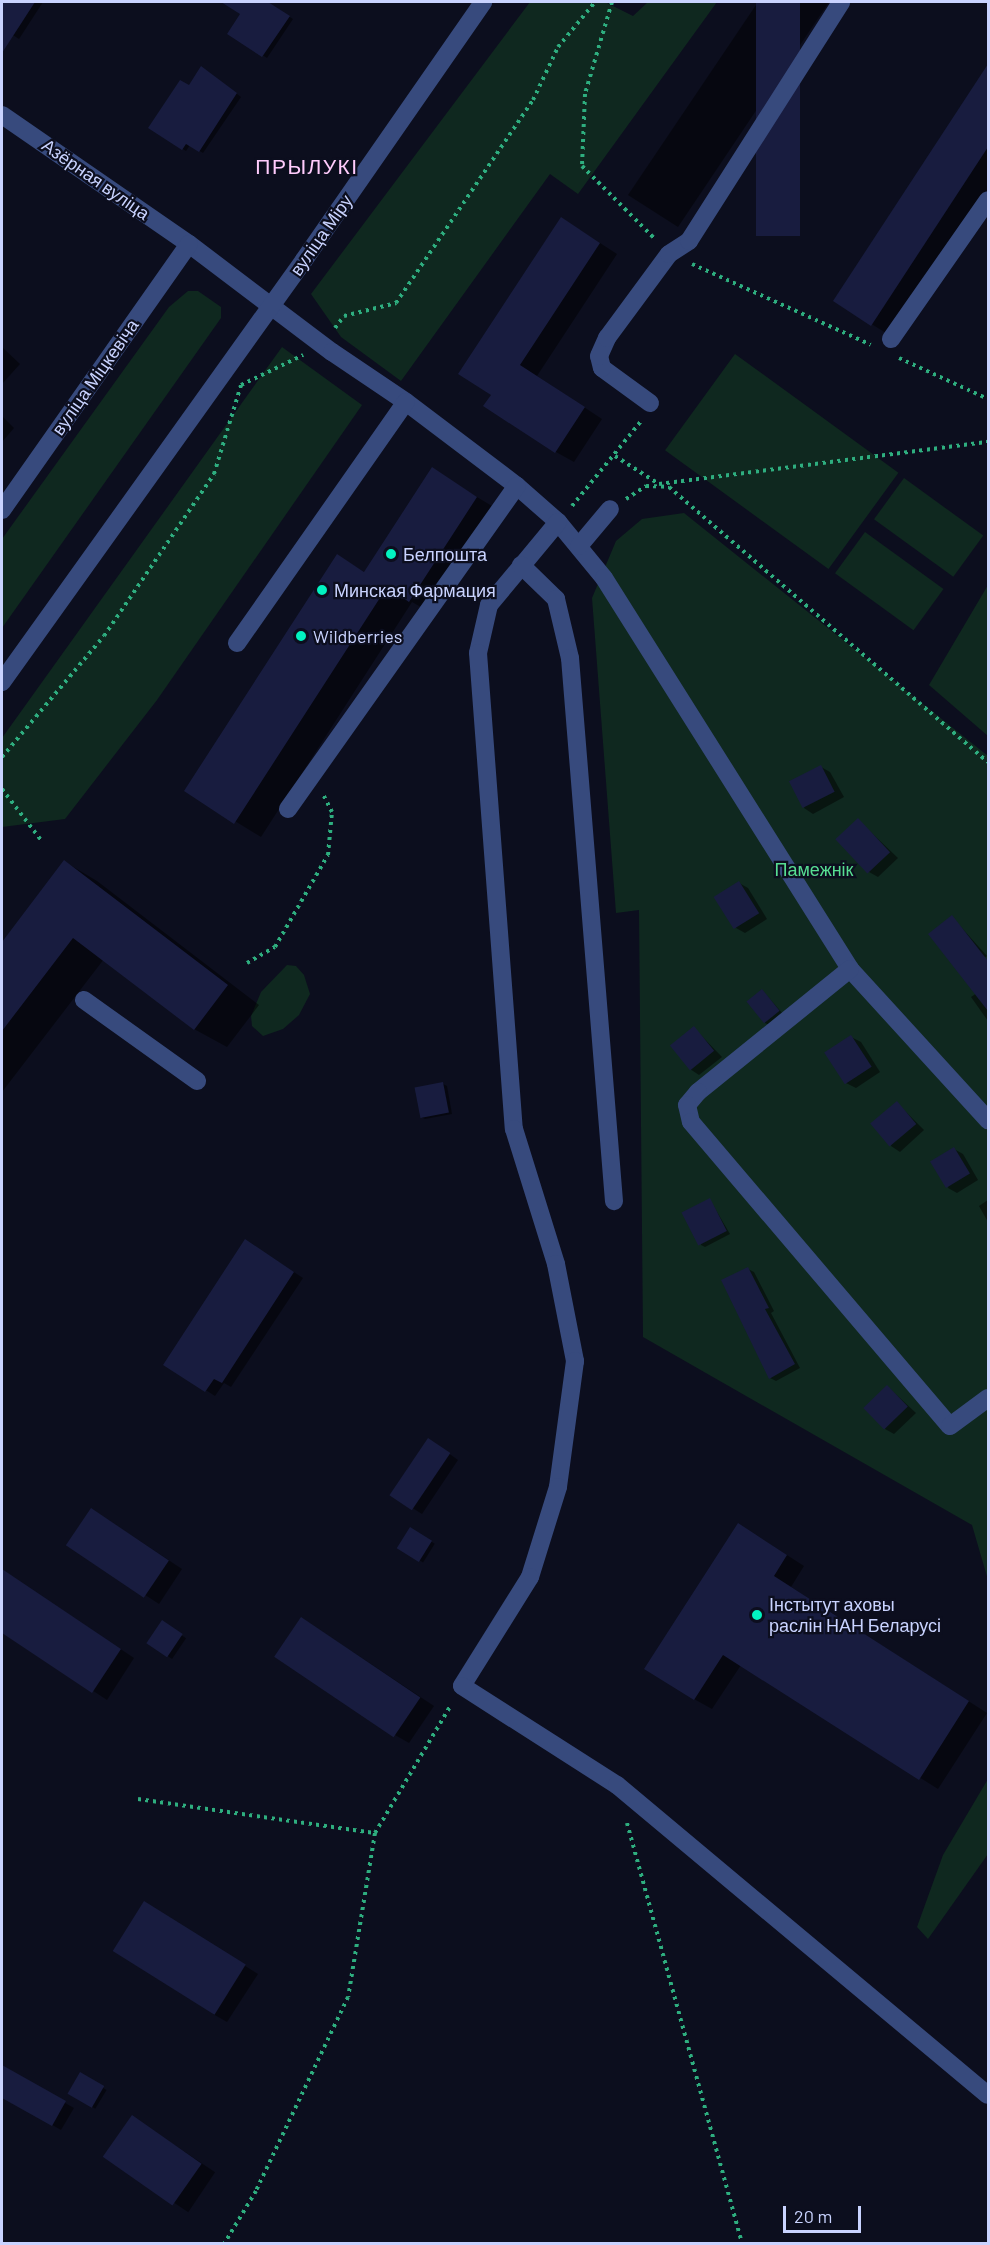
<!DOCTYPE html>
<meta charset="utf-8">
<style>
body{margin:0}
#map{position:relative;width:990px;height:2245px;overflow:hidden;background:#0c0e1e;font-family:Barlow,sans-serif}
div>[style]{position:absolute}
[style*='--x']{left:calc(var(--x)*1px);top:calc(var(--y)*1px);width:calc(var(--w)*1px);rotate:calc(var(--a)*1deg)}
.green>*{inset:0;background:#0f281f;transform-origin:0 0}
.shadow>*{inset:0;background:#0007;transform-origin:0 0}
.building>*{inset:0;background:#181c3f;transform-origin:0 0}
.path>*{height:4px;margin-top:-2px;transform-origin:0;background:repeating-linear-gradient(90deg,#2eae7f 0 3px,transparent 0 7.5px)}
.minor>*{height:18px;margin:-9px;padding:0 9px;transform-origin:9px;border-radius:9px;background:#374a7d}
.dots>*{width:16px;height:16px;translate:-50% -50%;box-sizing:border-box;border:3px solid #0c0e1e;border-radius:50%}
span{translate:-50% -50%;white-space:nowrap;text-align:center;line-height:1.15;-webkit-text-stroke:4.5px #0c0e1e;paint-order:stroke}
.street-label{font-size:18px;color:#c9d3ff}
.poi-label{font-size:18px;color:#c9d3ff}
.left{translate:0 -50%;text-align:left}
.park-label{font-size:18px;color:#57dd92}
.quarter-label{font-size:21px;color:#ffcbfc;letter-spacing:1.5px}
.frame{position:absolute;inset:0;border:3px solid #c9d3ff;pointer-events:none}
.scale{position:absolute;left:783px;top:2206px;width:78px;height:27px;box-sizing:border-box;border:3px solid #c9d3ff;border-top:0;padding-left:8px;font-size:18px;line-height:21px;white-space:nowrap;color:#c9d3ff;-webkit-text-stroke:4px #0c0e1e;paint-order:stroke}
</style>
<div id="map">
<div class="green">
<i style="clip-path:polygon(530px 2px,605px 2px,633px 16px,648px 2px,717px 2px,578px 194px,550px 174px,401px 381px,341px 337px,311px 294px)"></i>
<i style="clip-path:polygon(188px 291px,198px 291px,221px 307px,221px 318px,2px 628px,2px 539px,169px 307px)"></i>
<i style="clip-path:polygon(282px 347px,362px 405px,157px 700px,65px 819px,2px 827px,2px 738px)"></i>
<i style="left:735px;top:354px;width:202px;height:119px;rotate:36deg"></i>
<i style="left:904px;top:478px;width:98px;height:51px;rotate:36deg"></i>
<i style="clip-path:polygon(684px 513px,988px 756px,988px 1580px,972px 1525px,643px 1337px,639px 910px,616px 913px,592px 598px,616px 541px,642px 519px)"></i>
<i style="left:865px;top:532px;width:97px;height:51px;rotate:36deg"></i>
<i style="clip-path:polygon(988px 585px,988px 736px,929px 685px)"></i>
<i style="clip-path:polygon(287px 965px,296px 966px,304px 975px,310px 994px,299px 1015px,283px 1029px,263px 1036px,252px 1026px,251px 1016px,261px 992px)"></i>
<i style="clip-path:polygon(988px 1779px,988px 1854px,928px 1939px,917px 1927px,943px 1855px)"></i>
</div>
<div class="shadow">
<i style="clip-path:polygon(2px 2px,43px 2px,19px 39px,2px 28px)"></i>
<i style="clip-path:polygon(240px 2px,266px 2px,293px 19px,267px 58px,229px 33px,242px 14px,235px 9px)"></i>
<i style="clip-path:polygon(758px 2px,829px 2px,678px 227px,628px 195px)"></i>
<i style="clip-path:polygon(988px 66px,988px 200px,897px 340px,835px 301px)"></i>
<i style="clip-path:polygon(206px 70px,241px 97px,203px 153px,190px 145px,186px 151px,150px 128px)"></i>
<i style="clip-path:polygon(580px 230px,617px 254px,537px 376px,602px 419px,574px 462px,556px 452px,493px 394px)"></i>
<i style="clip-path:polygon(2px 347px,20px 364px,2px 384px)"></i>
<i style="clip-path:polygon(2px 416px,14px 428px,2px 442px)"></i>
<i style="clip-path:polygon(432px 470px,502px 512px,435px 615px,412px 602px,261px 837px,186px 791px,337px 556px,366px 573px)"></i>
<i style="clip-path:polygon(821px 767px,830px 772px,844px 797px,813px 814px,804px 808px)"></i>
<i style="clip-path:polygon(858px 820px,898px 858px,878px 877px,869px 872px)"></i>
<i style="clip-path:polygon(65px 862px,97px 881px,259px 1005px,227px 1047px,194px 1029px,104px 959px,2px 1092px,2px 944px)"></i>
<i style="clip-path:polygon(739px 883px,748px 888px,767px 919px,745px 933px,736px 928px)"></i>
<i style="clip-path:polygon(952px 917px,987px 956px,983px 959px,988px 966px,988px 1021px,971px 997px,977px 993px)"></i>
<i style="clip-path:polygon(762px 990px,783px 1014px,769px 1025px,765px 1023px)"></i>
<i style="clip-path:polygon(694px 1028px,722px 1057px,699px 1075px,690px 1069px)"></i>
<i style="clip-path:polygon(851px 1037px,861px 1042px,880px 1072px,856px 1088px,846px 1083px,827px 1053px)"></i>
<i style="clip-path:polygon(443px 1084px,447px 1086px,452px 1114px,425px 1119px,421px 1117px)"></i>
<i style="clip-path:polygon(897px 1103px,924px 1130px,900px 1152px,891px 1146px)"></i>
<i style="clip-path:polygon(954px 1149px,963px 1154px,978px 1180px,957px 1193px,948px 1188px)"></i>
<i style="clip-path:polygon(710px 1200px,730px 1234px,705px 1247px,701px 1245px)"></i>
<i style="clip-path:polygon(988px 1200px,988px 1222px,979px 1206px)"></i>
<i style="clip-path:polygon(254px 1246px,303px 1278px,231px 1387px,224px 1383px,215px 1396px,165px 1364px)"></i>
<i style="clip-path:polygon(748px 1269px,754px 1272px,774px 1311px,771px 1313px,800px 1368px,776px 1381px,770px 1378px)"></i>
<i style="clip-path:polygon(887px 1386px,916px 1413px,894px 1434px,885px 1429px)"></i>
<i style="clip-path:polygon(437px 1445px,458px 1460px,422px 1514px,392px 1495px)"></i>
<i style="clip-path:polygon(105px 1518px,182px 1569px,159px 1604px,69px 1545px)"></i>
<i style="left:411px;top:1529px;width:28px;height:22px;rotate:32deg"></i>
<i style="clip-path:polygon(756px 1535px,804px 1566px,791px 1587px,987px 1713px,938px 1789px,741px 1665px,712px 1709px,694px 1699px)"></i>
<i style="clip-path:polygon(2px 1570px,134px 1658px,107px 1700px,2px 1631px)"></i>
<i style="left:162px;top:1622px;width:29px;height:25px;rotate:34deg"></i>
<i style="clip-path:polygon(315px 1627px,434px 1706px,409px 1743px,395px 1735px)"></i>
<i style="clip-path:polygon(158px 1911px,258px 1974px,227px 2022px,213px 2014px)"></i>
<i style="clip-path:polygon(7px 2070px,74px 2108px,61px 2130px,2px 2096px,2px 2080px)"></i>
<i style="left:80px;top:2074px;width:31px;height:22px;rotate:31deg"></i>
<i style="left:133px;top:2117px;width:99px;height:48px;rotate:34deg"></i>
</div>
<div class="building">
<i style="clip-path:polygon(2px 2px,35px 2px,2px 53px)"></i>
<i style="clip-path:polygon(221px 2px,268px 2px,290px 16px,262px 57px,227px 34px,240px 14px)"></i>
<i style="left:756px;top:2px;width:44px;height:234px"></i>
<i style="clip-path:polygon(988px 64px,988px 147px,871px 326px,833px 301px)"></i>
<i style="clip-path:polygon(201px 66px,237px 93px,199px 152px,186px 144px,182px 150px,148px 128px,180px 80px,189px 85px)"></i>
<i style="clip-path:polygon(561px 217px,600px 243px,520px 365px,585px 407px,555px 453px,483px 406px,491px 395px,458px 374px)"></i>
<i style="clip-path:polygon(432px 467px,477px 497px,409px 602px,387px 587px,234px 824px,184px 791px,337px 554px,364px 572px)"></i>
<i style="left:821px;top:765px;width:30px;height:36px;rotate:63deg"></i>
<i style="left:858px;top:818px;width:47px;height:31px;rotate:47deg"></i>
<i style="clip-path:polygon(64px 860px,228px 985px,194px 1030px,73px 938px,2px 1031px,2px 942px)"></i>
<i style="left:739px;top:881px;width:38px;height:30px;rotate:58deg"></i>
<i style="clip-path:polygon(952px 915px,988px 961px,988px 1011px,928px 934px)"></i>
<i style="left:762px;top:989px;width:28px;height:20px;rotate:51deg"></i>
<i style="left:694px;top:1026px;width:32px;height:31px;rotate:51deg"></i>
<i style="left:851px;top:1035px;width:38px;height:32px;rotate:57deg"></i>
<i style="left:443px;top:1082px;width:31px;height:29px;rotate:79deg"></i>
<i style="left:897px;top:1101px;width:30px;height:35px;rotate:50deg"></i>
<i style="left:954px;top:1147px;width:31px;height:28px;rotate:59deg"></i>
<i style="left:710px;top:1198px;width:37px;height:32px;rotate:63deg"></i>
<i style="clip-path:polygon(245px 1239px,294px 1272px,222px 1383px,214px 1379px,205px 1392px,163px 1365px)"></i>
<i style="clip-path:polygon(748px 1267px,769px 1308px,765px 1309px,795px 1364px,769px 1379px,721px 1280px)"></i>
<i style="left:887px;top:1385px;width:30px;height:33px;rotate:46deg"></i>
<i style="left:428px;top:1438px;width:27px;height:69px;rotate:34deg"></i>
<i style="left:91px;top:1508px;width:94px;height:45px;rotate:34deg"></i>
<i style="clip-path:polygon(738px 1523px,787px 1555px,774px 1576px,969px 1701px,919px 1780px,723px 1655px,694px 1700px,644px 1669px)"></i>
<i style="left:410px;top:1527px;width:26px;height:25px;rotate:32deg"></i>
<i style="clip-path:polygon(2px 1569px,121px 1649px,92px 1693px,2px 1633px)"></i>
<i style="left:301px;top:1617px;width:144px;height:48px;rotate:34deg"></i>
<i style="left:162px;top:1620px;width:25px;height:28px;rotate:34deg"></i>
<i style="left:144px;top:1901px;width:120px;height:59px;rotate:32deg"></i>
<i style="clip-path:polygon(2px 2065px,66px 2101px,52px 2126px,2px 2098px)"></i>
<i style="left:80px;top:2072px;width:28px;height:25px;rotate:30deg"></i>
<i style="left:132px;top:2115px;width:85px;height:51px;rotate:35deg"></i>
</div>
<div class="path">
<i style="--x:612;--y:2;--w:96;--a:106.4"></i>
<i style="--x:585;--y:94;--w:72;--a:92.4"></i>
<i style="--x:582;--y:166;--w:102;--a:45"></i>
<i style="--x:692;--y:264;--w:196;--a:24.3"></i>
<i style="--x:335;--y:328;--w:15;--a:-53"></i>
<i style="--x:344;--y:316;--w:54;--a:-14"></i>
<i style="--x:396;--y:303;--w:245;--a:-56"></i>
<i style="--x:533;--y:100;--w:59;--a:-64.7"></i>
<i style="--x:558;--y:47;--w:58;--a:-50.6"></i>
<i style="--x:899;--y:358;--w:98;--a:24.7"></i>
<i style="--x:615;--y:456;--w:52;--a:32.5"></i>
<i style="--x:659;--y:484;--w:332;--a:-7.3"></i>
<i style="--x:626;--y:499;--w:24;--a:-33"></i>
<i style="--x:646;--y:486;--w:23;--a:2"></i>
<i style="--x:669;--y:487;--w:421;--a:40.8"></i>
<i style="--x:572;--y:506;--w:109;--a:-50.9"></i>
<i style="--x:2;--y:757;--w:158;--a:-49.9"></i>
<i style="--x:104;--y:636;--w:196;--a:-55.8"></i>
<i style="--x:214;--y:474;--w:93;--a:-73.1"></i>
<i style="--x:241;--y:385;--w:69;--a:-25.8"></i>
<i style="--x:2;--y:789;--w:64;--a:52.6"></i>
<i style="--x:247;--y:963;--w:32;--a:-30"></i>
<i style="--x:275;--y:947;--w:106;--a:-60.1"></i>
<i style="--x:328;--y:855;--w:43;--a:-84.7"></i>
<i style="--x:332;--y:812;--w:18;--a:-117"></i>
<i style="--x:138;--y:1799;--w:239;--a:8.2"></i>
<i style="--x:375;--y:1833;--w:166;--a:99.3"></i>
<i style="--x:348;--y:1997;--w:215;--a:115.4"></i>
<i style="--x:256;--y:2191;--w:62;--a:121.1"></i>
<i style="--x:627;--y:1823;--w:436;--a:74.7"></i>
<i style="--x:375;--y:1833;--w:149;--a:-59.3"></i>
</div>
<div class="minor">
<i style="--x:2;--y:115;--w:227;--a:34.6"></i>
<i style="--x:189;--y:244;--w:179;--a:37.1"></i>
<i style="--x:332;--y:352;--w:89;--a:34"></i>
<i style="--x:406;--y:402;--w:139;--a:37.1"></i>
<i style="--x:517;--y:486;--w:55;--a:41.3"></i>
<i style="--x:558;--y:522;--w:72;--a:50.6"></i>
<i style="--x:604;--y:578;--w:462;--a:57.8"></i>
<i style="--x:850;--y:969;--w:205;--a:47.6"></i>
<i style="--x:891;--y:339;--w:169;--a:-55.1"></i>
<i style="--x:650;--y:403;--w:59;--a:-143.9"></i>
<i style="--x:602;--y:368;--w:12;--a:-104"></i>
<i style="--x:599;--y:356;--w:20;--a:-66"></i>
<i style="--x:607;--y:338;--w:104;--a:-53.6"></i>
<i style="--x:669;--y:254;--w:24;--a:-33"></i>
<i style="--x:689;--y:241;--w:283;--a:-57.5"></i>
<i style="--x:2;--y:510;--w:325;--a:-54.9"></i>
<i style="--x:558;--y:522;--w:108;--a:129.7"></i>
<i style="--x:489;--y:605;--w:49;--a:102.9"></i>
<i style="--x:478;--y:653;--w:477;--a:85.7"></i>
<i style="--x:514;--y:1129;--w:141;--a:72.7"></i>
<i style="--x:556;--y:1264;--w:99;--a:78.9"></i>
<i style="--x:575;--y:1361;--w:127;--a:97.7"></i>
<i style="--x:558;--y:1487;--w:94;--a:107.3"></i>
<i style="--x:530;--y:1577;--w:128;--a:122"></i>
<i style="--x:462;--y:1686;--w:184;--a:32.6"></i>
<i style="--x:617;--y:1785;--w:483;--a:39.9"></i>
<i style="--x:579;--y:546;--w:48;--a:-50"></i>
<i style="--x:521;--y:565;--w:49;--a:44.2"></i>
<i style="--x:556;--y:599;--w:61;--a:76.7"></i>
<i style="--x:570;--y:658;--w:545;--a:85.37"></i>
<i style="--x:237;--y:643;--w:294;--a:-55"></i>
<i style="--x:2;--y:682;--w:519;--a:-54.41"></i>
<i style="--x:304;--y:260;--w:314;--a:-55.2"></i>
<i style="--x:288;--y:809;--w:396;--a:-54.7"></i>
<i style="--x:850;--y:969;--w:196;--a:141"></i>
<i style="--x:698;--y:1092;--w:17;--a:130"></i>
<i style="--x:687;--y:1105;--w:17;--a:77"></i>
<i style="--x:691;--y:1122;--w:399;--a:49.6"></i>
<i style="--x:950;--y:1426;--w:47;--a:-36.4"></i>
<i style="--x:84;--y:1000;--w:139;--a:35.6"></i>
</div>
<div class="dots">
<i style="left:391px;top:554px;background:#02f2c1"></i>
<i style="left:322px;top:590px;background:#02f2c1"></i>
<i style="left:301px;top:636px;background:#02f2c1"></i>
<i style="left:757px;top:1615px;background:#02f2c1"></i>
</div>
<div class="street-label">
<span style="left:96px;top:179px;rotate:35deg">Азёрная вуліца</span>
<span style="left:321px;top:235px;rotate:-55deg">вуліца Міру</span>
<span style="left:95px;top:377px;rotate:-55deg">вуліца Міцкевіча</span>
</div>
<div class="poi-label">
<span class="left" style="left:403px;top:554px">Белпошта</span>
<span class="left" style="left:334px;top:590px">Минская Фармация</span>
<span class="left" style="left:313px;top:636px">Wildberries</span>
<span class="left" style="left:769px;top:1615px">Інстытут аховы<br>раслін НАН Беларусі</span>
</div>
<div class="park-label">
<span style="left:814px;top:869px">Памежнік</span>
</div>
<div class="quarter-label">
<span style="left:307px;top:166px">ПРЫЛУКІ</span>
</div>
<div class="frame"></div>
<div class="scale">20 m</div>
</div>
